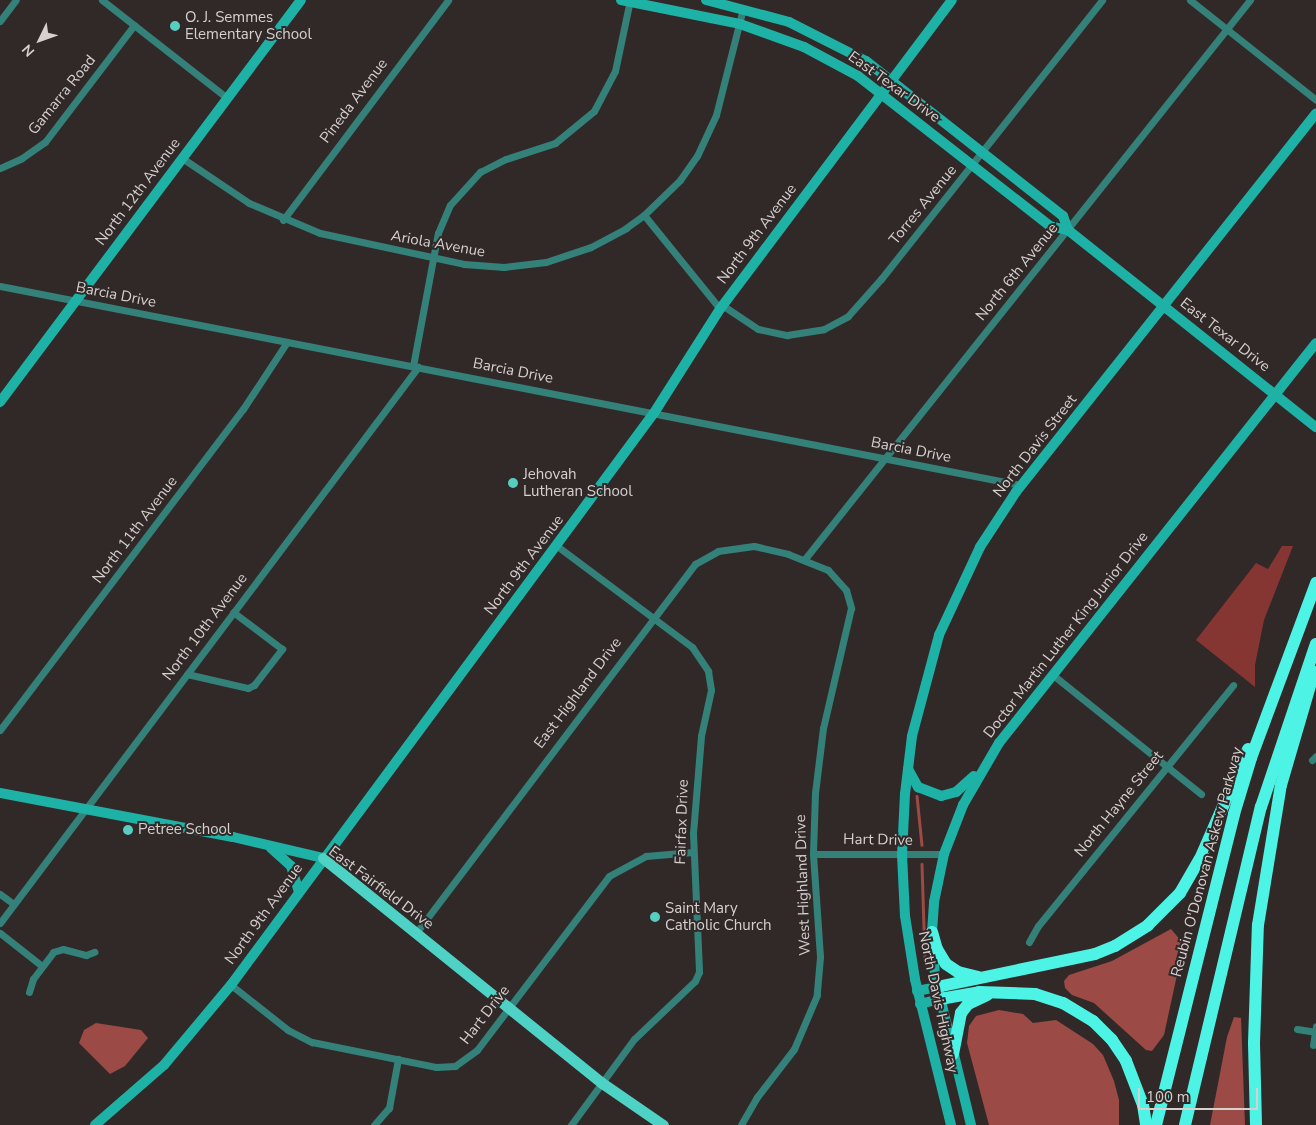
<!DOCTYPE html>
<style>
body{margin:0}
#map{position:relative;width:1316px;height:1125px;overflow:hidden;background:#312928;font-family:"Nunito Sans",sans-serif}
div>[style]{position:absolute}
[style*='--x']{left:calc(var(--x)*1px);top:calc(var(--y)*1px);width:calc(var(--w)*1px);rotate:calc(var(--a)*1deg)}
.forest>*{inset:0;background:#853532}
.water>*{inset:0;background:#9b4a45}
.stream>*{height:2.5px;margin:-1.25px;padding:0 1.25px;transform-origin:1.25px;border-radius:1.25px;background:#9b4a45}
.street>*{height:7px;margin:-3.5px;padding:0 3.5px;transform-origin:3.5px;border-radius:3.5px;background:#34817a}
.secondary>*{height:10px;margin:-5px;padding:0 5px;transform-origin:5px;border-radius:5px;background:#1eb2a7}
.primary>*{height:11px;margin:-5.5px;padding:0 5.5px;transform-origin:5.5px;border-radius:5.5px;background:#4ed2c6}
.highway>*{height:12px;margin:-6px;padding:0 6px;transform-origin:6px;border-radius:6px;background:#4df4e5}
.dots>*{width:14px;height:14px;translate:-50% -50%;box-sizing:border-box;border:2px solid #312928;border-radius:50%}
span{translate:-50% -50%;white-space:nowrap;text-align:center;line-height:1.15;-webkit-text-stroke:4px #312928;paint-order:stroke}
.poi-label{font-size:15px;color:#d6d0cf}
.left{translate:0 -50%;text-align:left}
.street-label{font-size:15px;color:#d6d0cf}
.north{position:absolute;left:15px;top:15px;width:50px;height:50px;-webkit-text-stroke:4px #312928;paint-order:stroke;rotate:228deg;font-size:14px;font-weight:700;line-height:20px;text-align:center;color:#d6d0cf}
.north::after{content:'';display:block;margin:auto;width:18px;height:22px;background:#d6d0cf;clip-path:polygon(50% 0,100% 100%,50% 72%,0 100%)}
.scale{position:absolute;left:1138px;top:1088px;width:120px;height:22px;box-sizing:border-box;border:2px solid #d6d0cf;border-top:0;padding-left:6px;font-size:15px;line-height:18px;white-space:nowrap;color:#d6d0cf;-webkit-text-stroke:4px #312928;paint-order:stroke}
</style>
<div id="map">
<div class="forest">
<i style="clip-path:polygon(1282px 546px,1293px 546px,1264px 620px,1255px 665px,1255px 687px,1196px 640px,1256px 563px,1268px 569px)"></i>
</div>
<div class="water">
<i style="clip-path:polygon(1171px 929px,1182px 942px,1182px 952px,1164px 1035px,1152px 1051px,1146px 1050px,1094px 1003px,1072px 995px,1065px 988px,1064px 981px,1069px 975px,1112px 961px)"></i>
<i style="clip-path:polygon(999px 1010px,1023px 1014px,1033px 1023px,1056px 1020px,1093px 1044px,1103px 1055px,1114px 1081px,1119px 1100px,1119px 1125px,989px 1125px,967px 1043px,969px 1026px,976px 1016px)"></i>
<i style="clip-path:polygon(1234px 1017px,1241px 1018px,1245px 1125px,1210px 1125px,1227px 1037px)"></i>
<i style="clip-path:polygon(96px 1023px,141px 1030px,148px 1038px,125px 1066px,110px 1074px,79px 1043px,84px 1030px)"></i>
</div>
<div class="stream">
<i style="--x:917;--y:796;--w:49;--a:84.2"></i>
<i style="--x:922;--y:864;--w:98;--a:88.2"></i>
</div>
<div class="street">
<i style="--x:102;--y:0;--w:159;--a:38.1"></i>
<i style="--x:1190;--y:0;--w:161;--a:38.4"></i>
<i style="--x:0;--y:21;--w:26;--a:-53"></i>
<i style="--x:182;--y:158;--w:81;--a:33.9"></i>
<i style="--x:249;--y:203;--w:77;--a:22.9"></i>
<i style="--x:320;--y:233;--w:147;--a:12.1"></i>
<i style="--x:464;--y:264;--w:40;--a:4.3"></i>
<i style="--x:504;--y:267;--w:42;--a:-6.8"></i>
<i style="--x:546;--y:262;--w:47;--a:-18.4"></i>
<i style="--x:591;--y:247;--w:40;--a:-28"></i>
<i style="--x:626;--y:228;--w:22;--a:-36"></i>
<i style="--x:644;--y:215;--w:50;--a:-44.2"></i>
<i style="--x:680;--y:180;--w:29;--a:-55"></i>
<i style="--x:697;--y:156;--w:45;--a:-65.1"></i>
<i style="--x:716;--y:115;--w:110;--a:-75.8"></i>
<i style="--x:0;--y:168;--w:24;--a:-24"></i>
<i style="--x:22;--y:158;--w:28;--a:-35"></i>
<i style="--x:45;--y:142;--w:147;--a:-52.7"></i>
<i style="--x:644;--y:215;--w:121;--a:51"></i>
<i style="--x:283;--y:220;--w:275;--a:-53.1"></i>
<i style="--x:0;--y:286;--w:1040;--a:11.03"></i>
<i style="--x:722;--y:305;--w:43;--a:33.7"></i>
<i style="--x:758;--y:329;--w:30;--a:12"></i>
<i style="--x:787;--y:335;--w:37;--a:-9"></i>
<i style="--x:824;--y:329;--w:27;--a:-28"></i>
<i style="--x:848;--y:316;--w:50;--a:-48.3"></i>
<i style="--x:881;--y:279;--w:356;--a:-51.6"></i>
<i style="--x:413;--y:366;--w:135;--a:-79.4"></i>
<i style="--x:438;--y:233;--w:30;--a:-67"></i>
<i style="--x:450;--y:205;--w:45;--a:-47.7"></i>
<i style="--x:480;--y:172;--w:29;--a:-27"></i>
<i style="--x:506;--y:159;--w:52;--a:-18.1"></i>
<i style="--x:555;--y:143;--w:50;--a:-39.4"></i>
<i style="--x:594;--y:111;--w:45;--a:-62.3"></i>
<i style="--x:615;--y:71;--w:73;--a:-78.1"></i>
<i style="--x:557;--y:546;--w:169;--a:36.8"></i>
<i style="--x:692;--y:647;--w:29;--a:56"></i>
<i style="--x:708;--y:671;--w:19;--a:81"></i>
<i style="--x:711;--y:690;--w:47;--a:102.3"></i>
<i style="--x:701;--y:736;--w:97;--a:94.7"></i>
<i style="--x:693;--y:833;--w:139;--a:87.5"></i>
<i style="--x:699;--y:972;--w:10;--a:114"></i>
<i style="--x:695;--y:981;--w:84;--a:136.4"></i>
<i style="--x:634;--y:1039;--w:107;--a:126.2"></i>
<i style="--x:804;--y:560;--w:716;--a:-51.47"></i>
<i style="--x:187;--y:674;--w:63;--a:12.9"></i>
<i style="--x:248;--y:688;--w:7;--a:-27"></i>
<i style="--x:254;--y:685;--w:46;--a:-52.1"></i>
<i style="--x:282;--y:649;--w:61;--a:-142.9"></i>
<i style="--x:1053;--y:675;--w:190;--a:38.8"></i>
<i style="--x:0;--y:730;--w:403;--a:-52.9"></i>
<i style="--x:243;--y:409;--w:80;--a:-56.7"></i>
<i style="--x:1312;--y:760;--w:6;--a:-45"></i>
<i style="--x:813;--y:854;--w:131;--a:0"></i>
<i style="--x:0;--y:894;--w:17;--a:36"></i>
<i style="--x:0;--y:923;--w:696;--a:-53.06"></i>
<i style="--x:0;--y:933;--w:53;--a:38.2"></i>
<i style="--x:416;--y:933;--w:463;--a:-52.9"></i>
<i style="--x:695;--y:564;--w:26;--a:-29"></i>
<i style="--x:718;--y:551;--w:36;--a:-8"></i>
<i style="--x:754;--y:546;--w:35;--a:13"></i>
<i style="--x:788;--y:554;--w:43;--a:21.8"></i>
<i style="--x:828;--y:570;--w:27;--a:48"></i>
<i style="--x:846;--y:590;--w:19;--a:74"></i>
<i style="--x:851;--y:608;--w:123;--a:103.1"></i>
<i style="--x:823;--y:728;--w:65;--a:97"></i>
<i style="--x:815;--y:793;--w:61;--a:91.9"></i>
<i style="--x:813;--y:854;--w:103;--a:86.1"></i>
<i style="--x:820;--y:957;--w:38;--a:95"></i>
<i style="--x:817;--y:995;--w:59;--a:113.1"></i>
<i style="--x:794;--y:1049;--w:61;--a:127.6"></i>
<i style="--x:757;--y:1097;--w:32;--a:120"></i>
<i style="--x:1029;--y:942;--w:18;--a:-61"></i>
<i style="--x:1038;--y:926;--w:310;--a:-51"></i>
<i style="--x:231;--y:985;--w:73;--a:38.3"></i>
<i style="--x:288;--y:1030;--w:27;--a:27"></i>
<i style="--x:312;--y:1042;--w:126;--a:11.4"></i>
<i style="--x:436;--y:1067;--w:19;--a:-3"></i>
<i style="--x:455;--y:1066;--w:27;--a:-36"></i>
<i style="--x:477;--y:1050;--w:218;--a:-52.8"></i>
<i style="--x:609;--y:876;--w:42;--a:-28.4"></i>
<i style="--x:646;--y:856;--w:47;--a:-4.9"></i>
<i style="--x:29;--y:992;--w:14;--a:-73"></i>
<i style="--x:33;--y:979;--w:34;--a:-53"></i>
<i style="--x:53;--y:952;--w:10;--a:-17"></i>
<i style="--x:63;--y:949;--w:24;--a:15"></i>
<i style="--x:86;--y:955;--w:9;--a:-21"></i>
<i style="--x:1297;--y:1029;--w:18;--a:9"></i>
<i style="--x:1313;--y:1045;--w:19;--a:-81"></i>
<i style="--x:374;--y:1125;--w:23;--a:-49"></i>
<i style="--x:389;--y:1108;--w:50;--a:-79.6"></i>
</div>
<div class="secondary">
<i style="--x:621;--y:0;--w:121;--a:11.4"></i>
<i style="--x:740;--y:24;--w:68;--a:19.8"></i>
<i style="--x:804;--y:47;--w:61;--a:28.2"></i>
<i style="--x:858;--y:76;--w:244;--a:38"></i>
<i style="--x:1050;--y:226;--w:18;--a:13"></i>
<i style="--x:1068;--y:230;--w:317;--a:38.5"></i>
<i style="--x:706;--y:0;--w:86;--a:14.8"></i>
<i style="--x:789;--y:22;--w:86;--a:26.9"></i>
<i style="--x:866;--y:61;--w:251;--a:38.2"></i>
<i style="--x:1063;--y:216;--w:15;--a:70"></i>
<i style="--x:0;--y:402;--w:502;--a:-53.18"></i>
<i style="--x:908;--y:769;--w:21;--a:61"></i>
<i style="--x:918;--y:787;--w:25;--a:21"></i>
<i style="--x:941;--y:796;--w:16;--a:-15"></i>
<i style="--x:956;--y:792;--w:24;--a:-42"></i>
<i style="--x:0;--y:793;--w:237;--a:10.7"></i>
<i style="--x:233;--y:837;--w:92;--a:13.1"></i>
<i style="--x:271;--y:848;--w:27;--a:42"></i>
<i style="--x:291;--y:866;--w:27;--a:73"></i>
<i style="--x:917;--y:991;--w:20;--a:-11"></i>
<i style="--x:920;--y:1004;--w:21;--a:-14"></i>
<i style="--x:95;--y:1125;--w:91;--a:-41"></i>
<i style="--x:164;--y:1065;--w:104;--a:-50.1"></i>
<i style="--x:231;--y:985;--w:711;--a:-53.52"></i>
<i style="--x:654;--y:413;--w:123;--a:-57.6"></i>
<i style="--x:720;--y:309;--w:386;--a:-53.1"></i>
<i style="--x:951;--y:1125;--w:150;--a:-103.9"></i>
<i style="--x:915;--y:979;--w:64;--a:-99"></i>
<i style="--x:905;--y:916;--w:61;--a:-92.8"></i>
<i style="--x:902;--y:855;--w:61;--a:-87.2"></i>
<i style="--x:905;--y:794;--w:58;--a:-83.1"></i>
<i style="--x:912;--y:736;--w:105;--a:-75"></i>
<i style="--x:939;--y:635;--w:97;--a:-65"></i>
<i style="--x:980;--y:547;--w:66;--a:-56.8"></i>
<i style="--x:1016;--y:492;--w:483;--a:-51.6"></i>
<i style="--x:971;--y:1125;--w:153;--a:-103.6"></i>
<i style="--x:935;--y:976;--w:44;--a:-93.9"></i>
<i style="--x:932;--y:932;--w:30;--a:-86"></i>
<i style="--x:934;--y:902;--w:49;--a:-78.2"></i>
<i style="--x:944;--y:854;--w:53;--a:-68.8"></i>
<i style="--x:963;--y:805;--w:72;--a:-59.9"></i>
<i style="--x:999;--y:743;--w:510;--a:-51.6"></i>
</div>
<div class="primary">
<i style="--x:323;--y:858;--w:358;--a:38.9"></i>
<i style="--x:602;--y:1083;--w:74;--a:34.5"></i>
</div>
<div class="highway">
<i style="--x:932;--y:932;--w:18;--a:74"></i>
<i style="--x:937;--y:949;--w:17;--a:59"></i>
<i style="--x:946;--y:964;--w:14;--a:34"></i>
<i style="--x:958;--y:972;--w:21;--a:14"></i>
<i style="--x:937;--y:987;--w:161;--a:-11.8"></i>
<i style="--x:1095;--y:954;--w:22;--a:-22"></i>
<i style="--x:1115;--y:946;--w:39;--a:-32"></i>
<i style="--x:1148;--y:925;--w:45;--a:-45"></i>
<i style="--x:1180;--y:893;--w:39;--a:-60"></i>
<i style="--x:1200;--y:859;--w:120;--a:-66.4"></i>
<i style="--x:940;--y:999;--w:40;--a:-10"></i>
<i style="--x:979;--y:992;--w:56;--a:2"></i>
<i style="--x:1035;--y:994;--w:29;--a:18"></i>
<i style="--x:1063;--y:1003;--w:35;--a:31"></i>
<i style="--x:1093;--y:1021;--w:27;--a:45"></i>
<i style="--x:1112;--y:1040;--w:25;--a:56"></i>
<i style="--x:1126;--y:1061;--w:47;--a:68.9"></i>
<i style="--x:1143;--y:1105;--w:20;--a:81"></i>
<i style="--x:953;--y:1054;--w:42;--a:-79"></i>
<i style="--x:961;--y:1013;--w:11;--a:-52"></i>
<i style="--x:968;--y:1004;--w:21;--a:-25"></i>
<i style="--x:1156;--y:1125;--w:321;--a:-75.9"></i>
<i style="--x:1234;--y:814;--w:59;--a:-73.1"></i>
<i style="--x:1251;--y:758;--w:187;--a:-69.6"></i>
<i style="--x:1185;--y:1125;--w:327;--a:-76.6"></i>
<i style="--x:1261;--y:807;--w:172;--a:-71.4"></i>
<i style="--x:1256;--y:1125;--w:82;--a:-91.4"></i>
<i style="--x:1254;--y:1043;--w:118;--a:-88.1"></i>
<i style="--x:1258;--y:925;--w:142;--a:-80.7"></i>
<i style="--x:1281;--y:785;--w:118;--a:-73.7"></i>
</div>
<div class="dots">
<i style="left:175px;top:26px;background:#57cec2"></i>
<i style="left:513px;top:483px;background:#57cec2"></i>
<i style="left:128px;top:830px;background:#57cec2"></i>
<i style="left:655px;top:917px;background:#57cec2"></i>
</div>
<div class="poi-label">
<span class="left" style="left:185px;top:26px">O. J. Semmes<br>Elementary School</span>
<span class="left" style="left:523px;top:483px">Jehovah<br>Lutheran School</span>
<span class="left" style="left:138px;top:830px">Petree School</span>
<span class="left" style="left:665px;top:917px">Saint Mary<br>Catholic Church</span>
</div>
<div class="street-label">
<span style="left:894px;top:87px;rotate:36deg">East Texar Drive</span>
<span style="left:62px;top:95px;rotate:-51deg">Gamarra Road</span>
<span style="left:354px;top:101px;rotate:-53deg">Pineda Avenue</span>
<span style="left:138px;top:192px;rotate:-53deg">North 12th Avenue</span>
<span style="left:923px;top:205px;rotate:-51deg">Torres Avenue</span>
<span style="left:757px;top:234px;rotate:-53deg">North 9th Avenue</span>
<span style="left:438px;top:244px;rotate:10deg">Ariola Avenue</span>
<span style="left:1017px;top:272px;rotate:-51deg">North 6th Avenue</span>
<span style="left:116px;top:295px;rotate:11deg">Barcia Drive</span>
<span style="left:1225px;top:335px;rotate:38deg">East Texar Drive</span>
<span style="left:513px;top:371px;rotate:11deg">Barcia Drive</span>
<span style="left:1035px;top:446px;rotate:-52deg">North Davis Street</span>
<span style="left:911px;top:450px;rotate:11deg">Barcia Drive</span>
<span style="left:135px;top:530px;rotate:-53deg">North 11th Avenue</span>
<span style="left:524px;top:565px;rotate:-53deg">North 9th Avenue</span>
<span style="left:205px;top:627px;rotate:-53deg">North 10th Avenue</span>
<span style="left:1066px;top:635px;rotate:-52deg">Doctor Martin Luther King Junior Drive</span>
<span style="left:578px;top:693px;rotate:-53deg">East Highland Drive</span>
<span style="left:1119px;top:804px;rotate:-51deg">North Hayne Street</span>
<span style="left:682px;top:822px;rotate:-88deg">Fairfax Drive</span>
<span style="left:878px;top:840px;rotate:1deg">Hart Drive</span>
<span style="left:1207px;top:862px;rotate:-75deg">Reubin O'Donovan Askew Parkway</span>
<span style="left:803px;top:885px;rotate:-92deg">West Highland Drive</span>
<span style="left:381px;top:888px;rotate:37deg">East Fairfield Drive</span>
<span style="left:264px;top:914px;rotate:-54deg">North 9th Avenue</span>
<span style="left:938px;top:1002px;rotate:78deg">North Davis Highway</span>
<span style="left:485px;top:1015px;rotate:-52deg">Hart Drive</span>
</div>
<div class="north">N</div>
<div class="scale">100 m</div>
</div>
